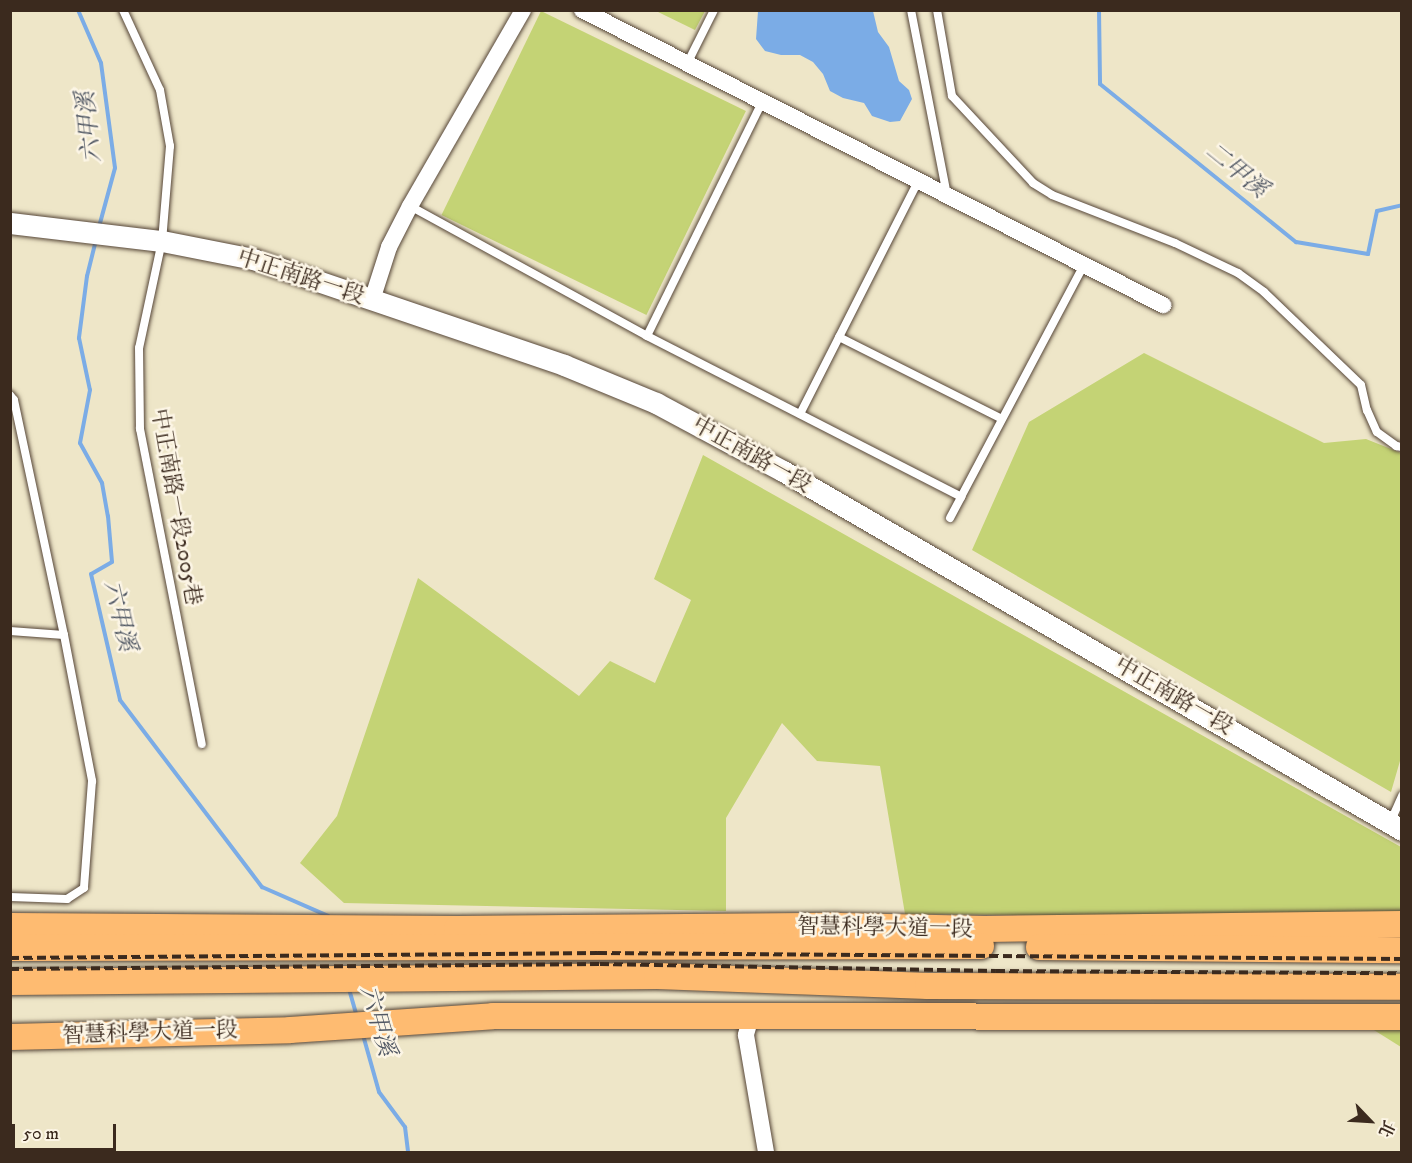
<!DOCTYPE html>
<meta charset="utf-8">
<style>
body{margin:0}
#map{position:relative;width:1412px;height:1163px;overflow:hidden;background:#eee6c8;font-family:"IM FELL DW Pica","Noto Serif TC",serif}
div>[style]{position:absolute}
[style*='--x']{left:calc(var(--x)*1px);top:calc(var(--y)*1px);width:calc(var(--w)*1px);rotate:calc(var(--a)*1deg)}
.green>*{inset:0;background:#c4d375;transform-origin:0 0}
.water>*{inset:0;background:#7bace6}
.stream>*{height:4px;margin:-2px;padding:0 2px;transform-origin:2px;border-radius:2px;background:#7bace6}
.roads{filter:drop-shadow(0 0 2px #564638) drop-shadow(0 0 2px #564638)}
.service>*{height:8px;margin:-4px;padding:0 4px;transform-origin:4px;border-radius:4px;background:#fff}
.minor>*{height:16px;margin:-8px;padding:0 8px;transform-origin:8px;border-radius:8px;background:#fff}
.tertiary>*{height:21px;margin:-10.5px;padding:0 10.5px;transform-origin:10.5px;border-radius:10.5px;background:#fff}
.primary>*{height:26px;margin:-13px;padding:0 13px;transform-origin:13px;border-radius:13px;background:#febb71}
.rail>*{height:4px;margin-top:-2px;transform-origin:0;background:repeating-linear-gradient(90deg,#3b2a1e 0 9px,transparent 0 13.5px)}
span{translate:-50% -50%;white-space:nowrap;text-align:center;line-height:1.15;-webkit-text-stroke:5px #fcf5e5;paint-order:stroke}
.street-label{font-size:22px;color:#3b2a1e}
.water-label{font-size:24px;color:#515864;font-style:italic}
.frame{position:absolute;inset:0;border:12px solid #3b2a1e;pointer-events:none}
.north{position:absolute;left:1340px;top:1091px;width:60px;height:60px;-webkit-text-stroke:4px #fcf5e5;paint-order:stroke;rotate:115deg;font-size:16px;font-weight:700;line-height:24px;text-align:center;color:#3b2a1e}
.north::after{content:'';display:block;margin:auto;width:21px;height:27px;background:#3b2a1e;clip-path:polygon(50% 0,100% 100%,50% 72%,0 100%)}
.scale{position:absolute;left:12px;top:1124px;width:104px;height:27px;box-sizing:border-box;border:3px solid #3b2a1e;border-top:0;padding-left:8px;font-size:18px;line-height:21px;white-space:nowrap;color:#3b2a1e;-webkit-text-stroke:4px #fcf5e5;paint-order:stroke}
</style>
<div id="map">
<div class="green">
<i style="left:541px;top:11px;width:228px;height:227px;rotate:26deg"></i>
<i style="clip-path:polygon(656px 11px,705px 10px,705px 11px,695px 30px)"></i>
<i style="clip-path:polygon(1144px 353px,1324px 443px,1366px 439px,1401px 453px,1402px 754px,1391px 792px,972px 550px,1029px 422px)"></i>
<i style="clip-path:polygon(703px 455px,1401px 847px,1402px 909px,1392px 918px,905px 914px,880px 766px,817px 761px,782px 723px,726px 818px,726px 911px,344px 903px,300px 863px,337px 816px,418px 578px,579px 696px,610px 661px,655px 683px,691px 600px,654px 579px)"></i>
<i style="clip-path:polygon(1342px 1010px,1401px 1015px,1401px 1047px)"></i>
</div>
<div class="water">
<i style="clip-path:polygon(758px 11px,873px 11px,878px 32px,889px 47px,899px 81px,909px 90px,912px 99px,900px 121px,890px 122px,872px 116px,864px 103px,843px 98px,830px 91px,823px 74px,813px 62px,800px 55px,781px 55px,765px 51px,756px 39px)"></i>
</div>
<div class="stream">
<i style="--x:78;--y:10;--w:58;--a:66.5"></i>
<i style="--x:101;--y:63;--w:106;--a:82.4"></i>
<i style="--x:115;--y:168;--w:61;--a:105.2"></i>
<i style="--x:1099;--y:10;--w:74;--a:89.2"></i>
<i style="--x:1100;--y:84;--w:252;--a:38.9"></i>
<i style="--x:1296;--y:242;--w:73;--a:9.5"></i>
<i style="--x:1368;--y:254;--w:44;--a:-78.2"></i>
<i style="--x:1377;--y:211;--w:26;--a:-13"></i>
<i style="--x:96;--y:240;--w:37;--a:104"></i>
<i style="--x:87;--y:276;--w:63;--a:97.4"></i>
<i style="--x:79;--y:338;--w:53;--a:78.1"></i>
<i style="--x:90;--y:390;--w:54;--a:100.7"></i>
<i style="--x:80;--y:443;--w:46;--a:61.2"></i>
<i style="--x:102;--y:483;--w:34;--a:80"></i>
<i style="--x:108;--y:516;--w:46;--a:85"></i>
<i style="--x:112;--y:562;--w:24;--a:150"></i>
<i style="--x:91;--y:574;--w:129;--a:77"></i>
<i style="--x:120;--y:700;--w:235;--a:52.8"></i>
<i style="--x:262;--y:887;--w:72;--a:23.7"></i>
<i style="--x:328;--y:916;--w:3;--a:72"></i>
<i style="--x:349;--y:989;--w:29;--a:74"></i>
<i style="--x:363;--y:1035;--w:59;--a:74.3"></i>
<i style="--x:379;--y:1092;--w:44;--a:53.4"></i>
<i style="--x:405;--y:1127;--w:25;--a:83"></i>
</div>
<div class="roads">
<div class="service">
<i style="--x:123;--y:10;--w:88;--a:65.2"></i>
<i style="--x:160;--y:90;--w:57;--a:79.9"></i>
<i style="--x:170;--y:146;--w:95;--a:94.8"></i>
<i style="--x:162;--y:241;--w:109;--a:102.1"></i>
<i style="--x:139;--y:348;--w:81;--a:89.3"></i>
<i style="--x:140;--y:429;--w:321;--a:78.9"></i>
<i style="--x:911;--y:10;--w:188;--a:79"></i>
<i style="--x:937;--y:10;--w:87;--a:80.1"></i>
<i style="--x:952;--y:96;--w:119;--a:47"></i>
<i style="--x:1033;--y:183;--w:22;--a:32"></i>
<i style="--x:1052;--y:195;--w:132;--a:21.3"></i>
<i style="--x:1175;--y:243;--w:70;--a:25.5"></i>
<i style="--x:1238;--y:273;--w:32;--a:36"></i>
<i style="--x:1264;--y:292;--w:134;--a:43.8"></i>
<i style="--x:1361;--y:385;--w:26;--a:77"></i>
<i style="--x:1367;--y:410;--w:24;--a:66"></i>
<i style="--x:1377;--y:432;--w:24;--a:36"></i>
<i style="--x:1396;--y:446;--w:6;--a:9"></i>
<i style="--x:687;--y:64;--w:60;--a:-63.4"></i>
<i style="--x:410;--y:206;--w:270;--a:28.7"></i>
<i style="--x:647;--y:336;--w:353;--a:27.1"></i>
<i style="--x:961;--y:497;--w:263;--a:-62.1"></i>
<i style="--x:647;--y:336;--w:261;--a:-63.8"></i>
<i style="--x:839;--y:337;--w:182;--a:26.7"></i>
<i style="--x:10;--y:395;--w:6;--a:51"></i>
<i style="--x:14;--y:400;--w:240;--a:78"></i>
<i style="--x:800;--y:414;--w:261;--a:-63.1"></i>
<i style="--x:950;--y:518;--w:24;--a:-62"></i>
<i style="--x:10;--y:631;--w:54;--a:4.2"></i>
<i style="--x:64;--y:635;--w:149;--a:79.1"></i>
<i style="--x:92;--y:781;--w:107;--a:94.3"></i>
<i style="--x:84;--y:888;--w:20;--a:147"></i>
<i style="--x:67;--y:899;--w:57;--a:-178"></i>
<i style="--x:1390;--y:823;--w:30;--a:-66"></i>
</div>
<div class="minor">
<i style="--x:582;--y:10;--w:652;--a:26.92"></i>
<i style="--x:372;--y:300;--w:56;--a:-72.2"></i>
<i style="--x:389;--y:247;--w:46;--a:-62.9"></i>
<i style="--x:410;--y:206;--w:226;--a:-60"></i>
<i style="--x:751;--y:1017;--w:19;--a:106"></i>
<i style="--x:746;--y:1035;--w:119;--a:80.3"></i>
</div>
<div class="tertiary">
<i style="--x:10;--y:223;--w:153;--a:6.8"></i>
<i style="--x:162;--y:241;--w:93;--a:11.2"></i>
<i style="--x:253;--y:259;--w:329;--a:18.8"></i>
<i style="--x:564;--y:365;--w:100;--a:22.4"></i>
<i style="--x:656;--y:403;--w:144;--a:28.2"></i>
<i style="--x:783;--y:471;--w:716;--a:30.11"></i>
</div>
<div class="primary">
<i style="--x:10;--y:926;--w:447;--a:0.4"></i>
<i style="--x:457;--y:929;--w:381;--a:-0.5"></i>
<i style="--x:838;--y:926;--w:147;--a:1.2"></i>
<i style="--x:985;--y:929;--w:417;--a:-0.7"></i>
<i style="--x:1039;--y:947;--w:363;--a:0.5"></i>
<i style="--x:10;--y:948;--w:971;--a:-0.12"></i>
<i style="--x:10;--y:982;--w:647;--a:-0.53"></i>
<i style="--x:657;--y:976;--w:271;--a:2.1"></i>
<i style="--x:928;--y:986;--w:474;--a:0.1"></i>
<i style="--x:10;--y:1037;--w:280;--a:-1.4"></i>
<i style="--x:290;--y:1030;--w:203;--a:-3.9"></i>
<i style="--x:493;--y:1016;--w:909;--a:0.06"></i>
</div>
</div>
<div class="rail">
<i style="--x:10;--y:958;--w:588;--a:-0.49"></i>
<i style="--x:598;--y:953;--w:804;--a:0.43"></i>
<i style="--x:10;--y:969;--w:590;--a:-0.49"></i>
<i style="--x:600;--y:964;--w:396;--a:1"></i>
<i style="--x:996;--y:971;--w:406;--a:0.3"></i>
</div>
<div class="street-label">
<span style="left:301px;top:277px;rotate:18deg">中正南路一段</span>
<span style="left:752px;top:455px;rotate:29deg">中正南路一段</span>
<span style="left:176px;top:507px;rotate:80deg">中正南路一段2005巷</span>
<span style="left:1174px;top:696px;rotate:30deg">中正南路一段</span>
<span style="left:885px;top:928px;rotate:1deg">智慧科學大道一段</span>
<span style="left:150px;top:1033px;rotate:-2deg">智慧科學大道一段</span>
</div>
<div class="water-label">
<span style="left:90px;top:127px;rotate:-96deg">六甲溪</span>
<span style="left:1236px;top:171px;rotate:39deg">二甲溪</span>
<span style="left:119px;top:616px;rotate:77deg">六甲溪</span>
<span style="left:377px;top:1021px;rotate:74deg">六甲溪</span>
</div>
<div class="frame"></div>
<div class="north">北</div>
<div class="scale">50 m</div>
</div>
